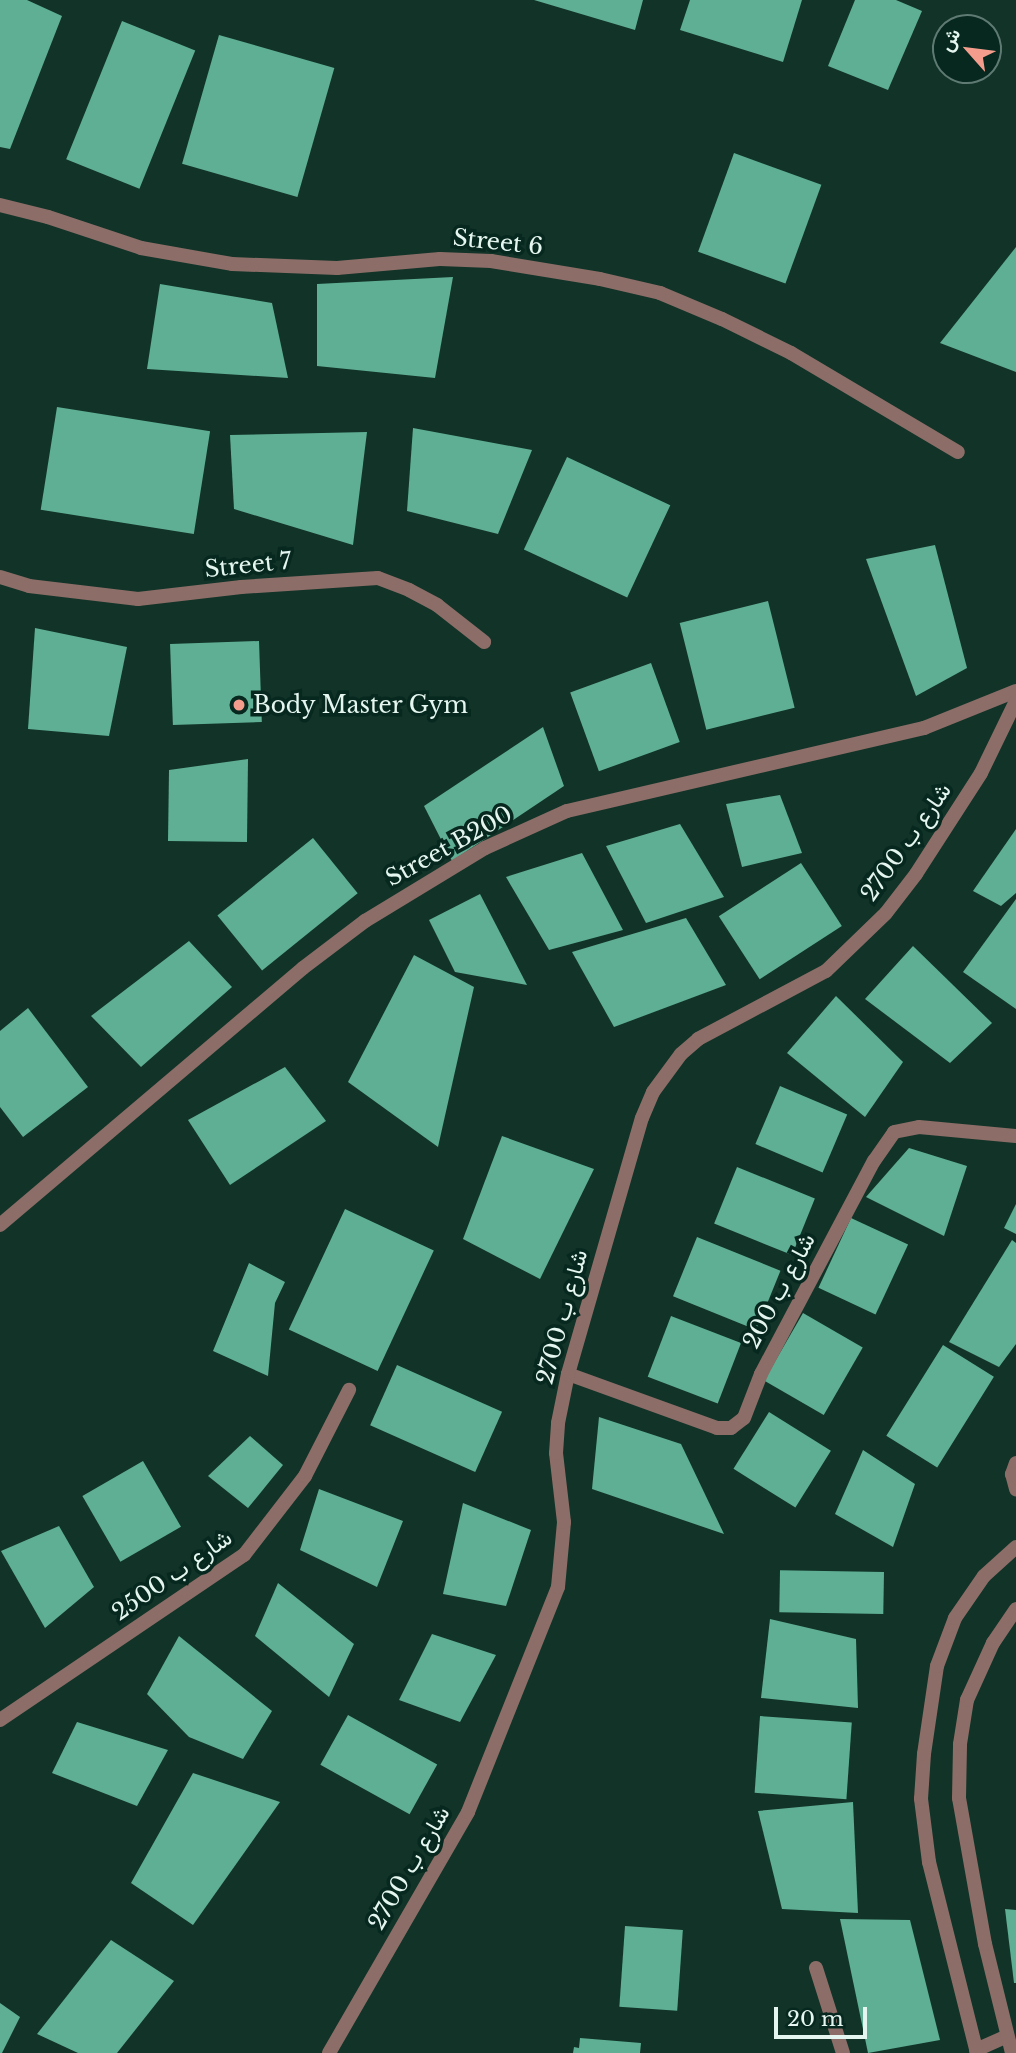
<!DOCTYPE html>
<meta charset="utf-8">
<style>
body{margin:0}
#map{position:relative;width:1016px;height:2053px;overflow:hidden;background:#113328;font-family:"Libre Baskerville",Vazirmatn,serif}
div>[style]{position:absolute}
[style*='--x']{left:calc(var(--x)*1px);top:calc(var(--y)*1px);width:calc(var(--w)*1px);rotate:calc(var(--a)*1deg)}
.building>*{inset:0;background:#5faf94;transform-origin:0 0}
.street>*{height:14px;margin:-7px;padding:0 7px;transform-origin:7px;border-radius:7px;background:#8c6d67}
.dots>*{width:19px;height:19px;translate:-50% -50%;box-sizing:border-box;border:4px solid #06281e;border-radius:50%}
span{translate:-50% -50%;white-space:nowrap;text-align:center;line-height:1.15;-webkit-text-stroke:7px #06281e;paint-order:stroke}
.street-label{font-size:23px;color:#e4f6ef}
.poi-label{font-size:23px;color:#e4f6ef}
.left{translate:0 -50%;text-align:left}
.north{position:absolute;left:932px;top:14px;width:70px;height:70px;box-sizing:border-box;background:#06281e;border:2px solid #5f7a72;border-radius:50%;rotate:298deg;font-size:19px;font-weight:700;line-height:28px;text-align:center;color:#e4f6ef}
.north::after{content:'';display:block;margin:auto;width:24px;height:32px;background:#f49d8c;clip-path:polygon(50% 0,100% 100%,50% 72%,0 100%)}
.scale{position:absolute;left:774px;top:2007px;width:93px;height:32px;box-sizing:border-box;border:4px solid #e4f6ef;border-top:0;padding-left:9px;font-size:21px;line-height:24px;white-space:nowrap;color:#e4f6ef;-webkit-text-stroke:5px #06281e;paint-order:stroke}
</style>
<div id="map">
<div class="building">
<i style="clip-path:polygon(0 0,27px 0,62px 16px,10px 149px,0 147px)"></i>
<i style="clip-path:polygon(534px 0,643px 0,635px 30px)"></i>
<i style="clip-path:polygon(690px 0,802px 0,783px 62px,680px 30px)"></i>
<i style="clip-path:polygon(855px 0,896px 0,922px 11px,888px 90px,828px 66px)"></i>
<i style="left:122px;top:21px;width:79px;height:149px;rotate:22deg"></i>
<i style="left:219px;top:35px;width:120px;height:134px;rotate:16deg"></i>
<i style="left:734px;top:153px;width:93px;height:105px;rotate:20deg"></i>
<i style="clip-path:polygon(1016px 247px,1016px 372px,940px 343px)"></i>
<i style="clip-path:polygon(453px 277px,435px 378px,317px 366px,317px 284px)"></i>
<i style="clip-path:polygon(160px 284px,272px 303px,288px 378px,147px 369px)"></i>
<i style="left:57px;top:407px;width:155px;height:104px;rotate:9deg"></i>
<i style="clip-path:polygon(413px 428px,532px 450px,498px 534px,407px 511px)"></i>
<i style="clip-path:polygon(367px 432px,353px 545px,234px 509px,230px 435px)"></i>
<i style="left:567px;top:457px;width:114px;height:102px;rotate:25deg"></i>
<i style="clip-path:polygon(935px 545px,967px 668px,916px 696px,866px 559px)"></i>
<i style="left:768px;top:601px;width:110px;height:91px;rotate:76deg"></i>
<i style="clip-path:polygon(35px 628px,127px 647px,109px 736px,28px 729px)"></i>
<i style="left:259px;top:641px;width:81px;height:89px;rotate:88deg"></i>
<i style="left:651px;top:663px;width:84px;height:86px;rotate:70deg"></i>
<i style="clip-path:polygon(543px 727px,564px 786px,452px 861px,424px 806px)"></i>
<i style="clip-path:polygon(248px 759px,247px 842px,168px 841px,169px 770px)"></i>
<i style="clip-path:polygon(780px 795px,802px 853px,742px 867px,726px 804px)"></i>
<i style="clip-path:polygon(680px 824px,724px 897px,646px 923px,606px 846px)"></i>
<i style="clip-path:polygon(1016px 829px,1016px 893px,1001px 906px,973px 891px)"></i>
<i style="left:313px;top:838px;width:71px;height:123px;rotate:51deg"></i>
<i style="clip-path:polygon(582px 853px,623px 930px,549px 950px,506px 877px)"></i>
<i style="left:801px;top:863px;width:75px;height:98px;rotate:57deg"></i>
<i style="clip-path:polygon(480px 894px,527px 985px,455px 972px,429px 920px)"></i>
<i style="clip-path:polygon(1016px 899px,1016px 1009px,963px 972px)"></i>
<i style="clip-path:polygon(686px 918px,726px 985px,614px 1027px,572px 952px)"></i>
<i style="clip-path:polygon(189px 941px,232px 987px,141px 1067px,91px 1016px)"></i>
<i style="clip-path:polygon(913px 946px,992px 1023px,950px 1063px,865px 999px)"></i>
<i style="clip-path:polygon(414px 955px,474px 987px,438px 1147px,348px 1082px)"></i>
<i style="clip-path:polygon(836px 996px,903px 1062px,865px 1117px,787px 1053px)"></i>
<i style="clip-path:polygon(28px 1008px,88px 1087px,23px 1137px,0 1107px,0 1031px)"></i>
<i style="clip-path:polygon(285px 1067px,326px 1121px,230px 1185px,188px 1120px)"></i>
<i style="left:780px;top:1086px;width:73px;height:63px;rotate:23deg"></i>
<i style="clip-path:polygon(502px 1136px,594px 1169px,540px 1279px,463px 1239px)"></i>
<i style="clip-path:polygon(909px 1148px,967px 1166px,944px 1236px,866px 1197px)"></i>
<i style="left:737px;top:1167px;width:84px;height:61px;rotate:22deg"></i>
<i style="clip-path:polygon(1016px 1204px,1016px 1234px,1004px 1228px)"></i>
<i style="left:345px;top:1209px;width:98px;height:133px;rotate:25deg"></i>
<i style="left:851px;top:1218px;width:63px;height:77px;rotate:25deg"></i>
<i style="left:697px;top:1237px;width:90px;height:64px;rotate:22deg"></i>
<i style="clip-path:polygon(1012px 1240px,1016px 1243px,1016px 1344px,999px 1367px,949px 1342px)"></i>
<i style="clip-path:polygon(249px 1263px,285px 1282px,275px 1303px,268px 1376px,213px 1351px)"></i>
<i style="left:803px;top:1313px;width:69px;height:78px;rotate:30deg"></i>
<i style="left:671px;top:1316px;width:75px;height:65px;rotate:21deg"></i>
<i style="left:943px;top:1345px;width:60px;height:107px;rotate:32deg"></i>
<i style="left:397px;top:1365px;width:115px;height:66px;rotate:24deg"></i>
<i style="left:769px;top:1412px;width:73px;height:67px;rotate:32deg"></i>
<i style="clip-path:polygon(599px 1417px,681px 1444px,724px 1534px,592px 1489px)"></i>
<i style="clip-path:polygon(250px 1436px,283px 1465px,248px 1508px,208px 1476px)"></i>
<i style="clip-path:polygon(863px 1450px,915px 1484px,893px 1547px,835px 1514px)"></i>
<i style="left:143px;top:1461px;width:76px;height:70px;rotate:60deg"></i>
<i style="clip-path:polygon(319px 1489px,403px 1521px,377px 1587px,300px 1550px)"></i>
<i style="clip-path:polygon(463px 1503px,531px 1530px,506px 1606px,443px 1594px)"></i>
<i style="clip-path:polygon(59px 1526px,94px 1587px,45px 1628px,1px 1551px)"></i>
<i style="left:884px;top:1572px;width:42px;height:104px;rotate:91deg"></i>
<i style="clip-path:polygon(278px 1583px,354px 1644px,329px 1697px,255px 1636px)"></i>
<i style="clip-path:polygon(770px 1619px,856px 1639px,858px 1708px,761px 1698px)"></i>
<i style="clip-path:polygon(432px 1634px,496px 1655px,460px 1722px,399px 1700px)"></i>
<i style="clip-path:polygon(179px 1636px,272px 1711px,243px 1759px,189px 1737px,147px 1694px)"></i>
<i style="left:348px;top:1715px;width:102px;height:57px;rotate:29deg"></i>
<i style="left:760px;top:1716px;width:92px;height:77px;rotate:4deg"></i>
<i style="clip-path:polygon(77px 1722px,168px 1750px,137px 1806px,52px 1773px)"></i>
<i style="clip-path:polygon(193px 1773px,280px 1802px,193px 1925px,131px 1883px)"></i>
<i style="clip-path:polygon(853px 1802px,858px 1913px,782px 1909px,758px 1811px)"></i>
<i style="clip-path:polygon(1005px 1909px,1016px 1910px,1016px 1983px,1014px 1983px)"></i>
<i style="clip-path:polygon(840px 1919px,910px 1920px,940px 2040px,868px 2053px)"></i>
<i style="left:625px;top:1926px;width:58px;height:81px;rotate:4deg"></i>
<i style="clip-path:polygon(111px 1940px,174px 1981px,117px 2053px,78px 2053px,37px 2034px)"></i>
<i style="clip-path:polygon(0 2003px,20px 2017px,2px 2053px,0 2053px)"></i>
<i style="clip-path:polygon(580px 2038px,641px 2043px,640px 2053px,573px 2053px,574px 2047px,579px 2048px)"></i>
</div>
<div class="street">
<i style="--x:0;--y:205;--w:49;--a:14"></i>
<i style="--x:48;--y:217;--w:98;--a:18.4"></i>
<i style="--x:141;--y:248;--w:92;--a:10"></i>
<i style="--x:232;--y:264;--w:105;--a:2.2"></i>
<i style="--x:337;--y:268;--w:103;--a:-5"></i>
<i style="--x:440;--y:259;--w:51;--a:2.2"></i>
<i style="--x:491;--y:261;--w:110;--a:9.4"></i>
<i style="--x:600;--y:279;--w:62;--a:13.1"></i>
<i style="--x:660;--y:293;--w:67;--a:22.8"></i>
<i style="--x:722;--y:319;--w:77;--a:26.2"></i>
<i style="--x:791;--y:353;--w:194;--a:30.7"></i>
<i style="--x:0;--y:577;--w:30;--a:17"></i>
<i style="--x:29;--y:586;--w:110;--a:6.8"></i>
<i style="--x:138;--y:599;--w:104;--a:-6.6"></i>
<i style="--x:241;--y:587;--w:137;--a:-3.8"></i>
<i style="--x:378;--y:578;--w:33;--a:21"></i>
<i style="--x:409;--y:590;--w:32;--a:28"></i>
<i style="--x:437;--y:605;--w:60;--a:38.2"></i>
<i style="--x:0;--y:1225;--w:397;--a:-40.3"></i>
<i style="--x:303;--y:968;--w:78;--a:-37.2"></i>
<i style="--x:365;--y:921;--w:140;--a:-31.3"></i>
<i style="--x:485;--y:848;--w:90;--a:-24.3"></i>
<i style="--x:567;--y:811;--w:367;--a:-13.1"></i>
<i style="--x:924;--y:728;--w:99;--a:-21.9"></i>
<i style="--x:568;--y:1374;--w:158;--a:19.9"></i>
<i style="--x:717;--y:1428;--w:14;--a:0"></i>
<i style="--x:731;--y:1428;--w:16;--a:-38"></i>
<i style="--x:744;--y:1418;--w:47;--a:-68.9"></i>
<i style="--x:761;--y:1374;--w:241;--a:-62.1"></i>
<i style="--x:874;--y:1161;--w:35;--a:-55"></i>
<i style="--x:894;--y:1132;--w:25;--a:-11"></i>
<i style="--x:919;--y:1127;--w:97;--a:5.3"></i>
<i style="--x:1016;--y:1463;--w:12;--a:110"></i>
<i style="--x:1012;--y:1474;--w:16;--a:75"></i>
<i style="--x:0;--y:1720;--w:295;--a:-34.1"></i>
<i style="--x:244;--y:1555;--w:100;--a:-52.3"></i>
<i style="--x:305;--y:1476;--w:97;--a:-62.9"></i>
<i style="--x:816;--y:1968;--w:89;--a:72.4"></i>
<i style="--x:976;--y:2050;--w:34;--a:-24"></i>
<i style="--x:329;--y:2053;--w:278;--a:-60"></i>
<i style="--x:468;--y:1812;--w:242;--a:-68.2"></i>
<i style="--x:558;--y:1587;--w:65;--a:-84.7"></i>
<i style="--x:564;--y:1522;--w:69;--a:-96.6"></i>
<i style="--x:556;--y:1453;--w:30;--a:-86"></i>
<i style="--x:558;--y:1423;--w:50;--a:-78.5"></i>
<i style="--x:568;--y:1374;--w:266;--a:-73.9"></i>
<i style="--x:642;--y:1118;--w:28;--a:-67"></i>
<i style="--x:653;--y:1092;--w:47;--a:-53.6"></i>
<i style="--x:681;--y:1054;--w:23;--a:-41"></i>
<i style="--x:698;--y:1039;--w:145;--a:-28"></i>
<i style="--x:826;--y:971;--w:83;--a:-44"></i>
<i style="--x:886;--y:913;--w:49;--a:-52.4"></i>
<i style="--x:916;--y:874;--w:120;--a:-57.2"></i>
<i style="--x:981;--y:773;--w:80;--a:-64.1"></i>
<i style="--x:977;--y:2053;--w:197;--a:-104.1"></i>
<i style="--x:929;--y:1862;--w:64;--a:-97.2"></i>
<i style="--x:921;--y:1799;--w:45;--a:-86.2"></i>
<i style="--x:924;--y:1754;--w:89;--a:-81.6"></i>
<i style="--x:937;--y:1666;--w:51;--a:-69.4"></i>
<i style="--x:955;--y:1618;--w:51;--a:-55.4"></i>
<i style="--x:984;--y:1576;--w:43;--a:-42.2"></i>
<i style="--x:1012;--y:2053;--w:112;--a:-103.9"></i>
<i style="--x:985;--y:1944;--w:148;--a:-100.1"></i>
<i style="--x:959;--y:1798;--w:54;--a:-88.9"></i>
<i style="--x:960;--y:1744;--w:45;--a:-81"></i>
<i style="--x:967;--y:1700;--w:63;--a:-65.5"></i>
<i style="--x:993;--y:1643;--w:41;--a:-55.9"></i>
</div>
<div class="dots">
<i style="left:239px;top:705px;background:#f49d8c"></i>
</div>
<div class="street-label">
<span style="left:498px;top:242px;rotate:6deg">Street 6</span>
<span style="left:248px;top:565px;rotate:-6deg">Street 7</span>
<span style="left:906px;top:842px;rotate:-55deg">شارع ب 2700</span>
<span style="left:449px;top:846px;rotate:-29deg">Street B200</span>
<span style="left:779px;top:1291px;rotate:-62deg">شارع ب 200</span>
<span style="left:562px;top:1317px;rotate:-75deg">شارع ب 2700</span>
<span style="left:172px;top:1575px;rotate:-35deg">شارع ب 2500</span>
<span style="left:409px;top:1868px;rotate:-60deg">شارع ب 2700</span>
</div>
<div class="poi-label">
<span class="left" style="left:253px;top:705px">Body Master Gym</span>
</div>
<div class="north">ش</div>
<div class="scale">20 m</div>
</div>
